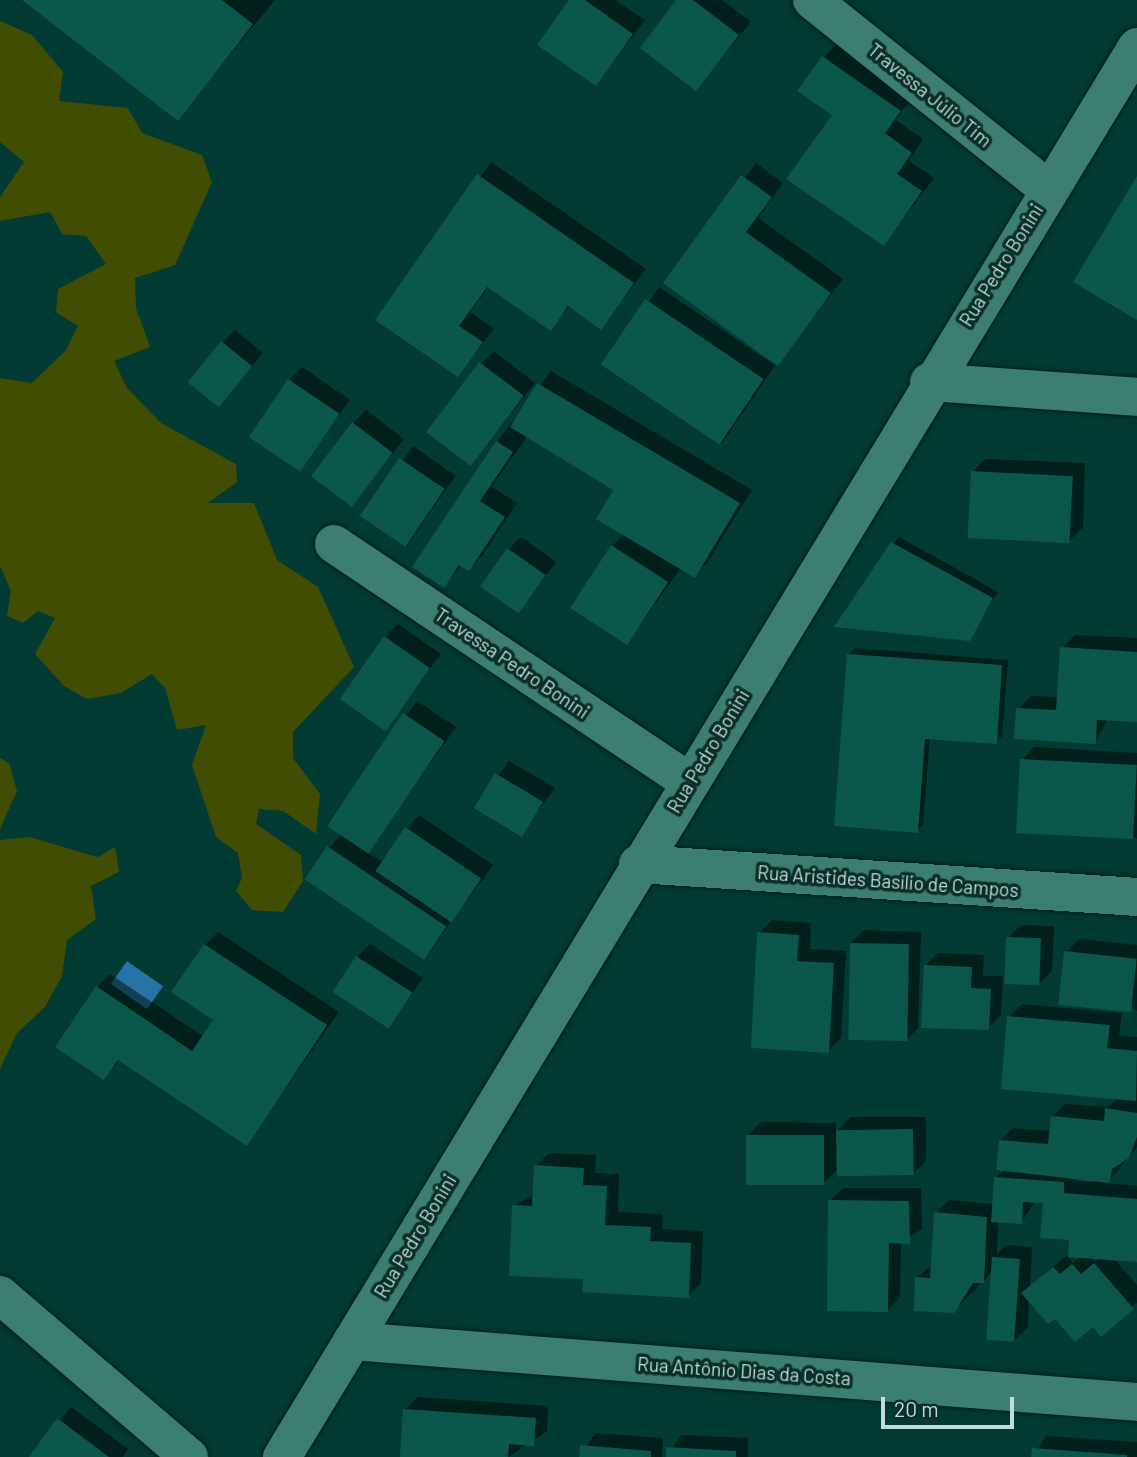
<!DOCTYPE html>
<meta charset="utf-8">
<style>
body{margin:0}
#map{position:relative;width:1137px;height:1457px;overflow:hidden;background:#023b33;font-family:Barlow,sans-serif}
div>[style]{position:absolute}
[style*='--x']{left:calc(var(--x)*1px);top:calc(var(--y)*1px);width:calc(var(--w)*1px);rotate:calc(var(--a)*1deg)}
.green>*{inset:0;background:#404d03}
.water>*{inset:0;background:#2574a5;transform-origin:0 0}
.shadow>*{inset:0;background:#0007;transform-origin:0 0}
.building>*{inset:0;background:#0c574c;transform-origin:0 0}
.roads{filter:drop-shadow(0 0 2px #00201b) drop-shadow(0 0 2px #00201b)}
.minor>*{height:38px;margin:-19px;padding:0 19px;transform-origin:19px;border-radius:19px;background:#3c7e72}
span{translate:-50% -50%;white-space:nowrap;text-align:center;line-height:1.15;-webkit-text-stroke:7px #0a2f29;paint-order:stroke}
.street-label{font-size:19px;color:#beded7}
.scale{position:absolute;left:881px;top:1397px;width:133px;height:32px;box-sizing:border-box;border:4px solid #beded7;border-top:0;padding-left:9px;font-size:21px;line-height:24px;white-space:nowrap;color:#beded7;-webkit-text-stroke:5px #0a2f29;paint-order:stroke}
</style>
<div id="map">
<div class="green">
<i style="clip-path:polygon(0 21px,32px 35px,63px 72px,59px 101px,128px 108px,142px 133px,202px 155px,212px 182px,175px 265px,135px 278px,136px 308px,150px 347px,114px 361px,127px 388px,161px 423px,236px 464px,237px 482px,208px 503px,254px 503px,277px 560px,318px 587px,354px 667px,293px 732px,293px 758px,320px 794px,316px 834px,283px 811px,259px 809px,256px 824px,301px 855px,303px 881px,283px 912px,252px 910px,236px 891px,242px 878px,238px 853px,216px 837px,192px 765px,206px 725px,177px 730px,165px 688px,152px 674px,121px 693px,87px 699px,64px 686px,35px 654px,55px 618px,38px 611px,23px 623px,7px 616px,11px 591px,0 566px,0 378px,32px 383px,66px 350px,78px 326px,56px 312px,58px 289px,106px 264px,86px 236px,62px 234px,50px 212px,0 221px,0 197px,24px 162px,0 142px)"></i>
<i style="clip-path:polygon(0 758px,9px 763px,17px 791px,0 829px)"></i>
<i style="clip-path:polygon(29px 837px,98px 857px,115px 847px,119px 872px,91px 886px,96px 919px,67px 940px,62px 976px,45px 1007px,17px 1033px,0 1069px,0 840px)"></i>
</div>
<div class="water">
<i style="left:127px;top:961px;width:44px;height:28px;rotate:35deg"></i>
</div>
<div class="shadow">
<i style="clip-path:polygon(25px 0,275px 0,177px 119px)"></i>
<i style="clip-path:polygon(571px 0,615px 0,645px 20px,596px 84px)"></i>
<i style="clip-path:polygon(678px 0,722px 0,751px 22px,696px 89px)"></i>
<i style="clip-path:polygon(836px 45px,912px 97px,896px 120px,923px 139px,909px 161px,934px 178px,884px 244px,834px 114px,823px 58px)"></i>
<i style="clip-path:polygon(491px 162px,646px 269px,601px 327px,570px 306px,550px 329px,489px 286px,470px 312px,494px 329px,458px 375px,378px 319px)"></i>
<i style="clip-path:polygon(756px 163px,783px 183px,758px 218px,843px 279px,778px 363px,666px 282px)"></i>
<i style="left:659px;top:287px;width:140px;height:95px;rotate:34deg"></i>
<i style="clip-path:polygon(235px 330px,263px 353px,219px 405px,222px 343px)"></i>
<i style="clip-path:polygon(494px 351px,535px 383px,471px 464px,481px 364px)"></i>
<i style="clip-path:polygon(302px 367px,350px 400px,298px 470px,289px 380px)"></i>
<i style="clip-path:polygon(551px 371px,752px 490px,707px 563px,694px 576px,681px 568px,628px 642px,612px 546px,624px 534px,616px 489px,527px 436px,492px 487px,517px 503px,482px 556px,469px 569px,462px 565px,443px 586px,497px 442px)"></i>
<i style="clip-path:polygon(366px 410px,404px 439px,352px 505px,353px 423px)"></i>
<i style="left:413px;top:446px;width:52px;height:86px;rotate:35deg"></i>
<i style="clip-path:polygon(985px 459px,1085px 463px,1083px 527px,1070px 540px,973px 472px)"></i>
<i style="clip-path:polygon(521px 537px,556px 562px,518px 611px,508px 549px)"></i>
<i style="clip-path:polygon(899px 537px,998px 592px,969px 639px,893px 543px)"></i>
<i style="clip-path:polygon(398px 624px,441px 654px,383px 730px,385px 637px)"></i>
<i style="clip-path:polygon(1075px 635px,1137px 638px,1137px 721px,1108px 719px,1095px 742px,1018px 709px,1031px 696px,1058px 697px,1062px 648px)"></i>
<i style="clip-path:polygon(855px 648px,1008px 660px,1002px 736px,996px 742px,930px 737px,923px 825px,917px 831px,849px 654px)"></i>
<i style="clip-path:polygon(417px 701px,456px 727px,367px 852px,381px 861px,419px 815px,493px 865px,425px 958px,329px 848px,342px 834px,327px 824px)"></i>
<i style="clip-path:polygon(1034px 747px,1137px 753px,1137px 839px,1022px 760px)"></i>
<i style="clip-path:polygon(509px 761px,555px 788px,520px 834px,476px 807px)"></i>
<i style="clip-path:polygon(772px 920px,811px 923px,810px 949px,846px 951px,841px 1038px,828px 1051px,759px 933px)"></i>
<i style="clip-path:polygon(1021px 925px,1054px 926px,1052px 971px,1039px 984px,1008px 938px)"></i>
<i style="clip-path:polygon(864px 930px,921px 932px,918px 1028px,905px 1041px,851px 943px)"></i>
<i style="clip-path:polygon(218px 932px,339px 1012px,247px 1143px,121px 1059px,104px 1078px,97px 987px,110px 974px,204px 1037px,215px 1020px,205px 945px)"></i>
<i style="clip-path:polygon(1079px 939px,1137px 945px,1137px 1011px,1066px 952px)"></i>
<i style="clip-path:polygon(370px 944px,423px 978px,388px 1027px,357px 957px)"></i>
<i style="clip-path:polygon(938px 953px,984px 955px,983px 976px,1003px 976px,1001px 1015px,988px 1028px,925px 966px)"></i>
<i style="clip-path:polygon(evenodd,1022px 1004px,1122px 1013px,1119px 1036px,1137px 1037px,1137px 1147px,1107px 1183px,1137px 1186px,1137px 1260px,1114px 1259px,1137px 1285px,1137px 1303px,1093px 1325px,1055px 1316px,1029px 1301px,1028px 1327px,1015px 1340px,992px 1272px,954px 1311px,917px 1277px,933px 1265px,936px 1213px,949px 1200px,994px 1204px,996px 1178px,1005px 1169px,1000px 1141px,1013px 1128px,1051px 1131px,1052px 1117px,1065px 1104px,1108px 1107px,1118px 1098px,1009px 1017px,1022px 1004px,1076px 1177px,1094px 1179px,1094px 1182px,1076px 1181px,1076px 1177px,1022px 1004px,1035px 1201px,1045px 1202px,1081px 1256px,1073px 1263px,1067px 1255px,1030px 1286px,1032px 1247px,1006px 1245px,997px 1254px,998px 1221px,1021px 1223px,1035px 1201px,1022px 1004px,1090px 1257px,1100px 1258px,1095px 1262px,1090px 1257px)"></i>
<i style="clip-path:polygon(851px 1117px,926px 1117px,926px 1161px,913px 1174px,839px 1168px,823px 1184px,748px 1135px,761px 1122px,836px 1123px,836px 1132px)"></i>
<i style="clip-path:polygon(549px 1153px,596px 1155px,595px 1173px,619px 1174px,618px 1212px,663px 1214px,662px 1229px,703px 1231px,701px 1283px,688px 1296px,585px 1277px,514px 1206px,535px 1194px,536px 1166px)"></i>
<i style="clip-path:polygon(843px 1188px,921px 1188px,922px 1229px,901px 1242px,900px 1297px,888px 1310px,830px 1201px)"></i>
<i style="clip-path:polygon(418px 1397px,548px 1406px,547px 1431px,508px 1457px,401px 1457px,405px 1410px)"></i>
<i style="clip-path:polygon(71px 1407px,128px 1449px,123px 1457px,31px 1457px)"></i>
<i style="clip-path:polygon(595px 1433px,663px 1438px,662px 1457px,581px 1457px)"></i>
<i style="clip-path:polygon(681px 1435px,748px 1438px,748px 1457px,667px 1457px)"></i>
<i style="clip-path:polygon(1046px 1436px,1137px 1442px,1137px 1457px,1033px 1457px)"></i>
</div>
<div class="building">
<i style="clip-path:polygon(22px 0,222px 0,253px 24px,178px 121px)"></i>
<i style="clip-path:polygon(569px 0,585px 0,633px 34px,596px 86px,537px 45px)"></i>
<i style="clip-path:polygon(676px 0,693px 0,739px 35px,696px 91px,640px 48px)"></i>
<i style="clip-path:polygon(822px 56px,901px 111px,885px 133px,912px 153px,897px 174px,922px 191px,884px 246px,786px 179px,832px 115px,797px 91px)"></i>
<i style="clip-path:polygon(477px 174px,634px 283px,601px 330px,568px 306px,551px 331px,487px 287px,459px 326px,483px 342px,458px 377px,375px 320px)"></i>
<i style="clip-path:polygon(741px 175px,772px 197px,746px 232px,831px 293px,778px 366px,663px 283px)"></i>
<i style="clip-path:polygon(1137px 176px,1137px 320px,1073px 282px)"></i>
<i style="left:645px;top:299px;width:143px;height:79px;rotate:34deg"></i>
<i style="left:221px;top:341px;width:40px;height:53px;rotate:39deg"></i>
<i style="left:479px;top:362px;width:56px;height:88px;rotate:37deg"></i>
<i style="left:288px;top:379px;width:62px;height:70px;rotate:34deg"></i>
<i style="clip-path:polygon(537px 383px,740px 503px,695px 578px,596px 519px,613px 490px,510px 427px)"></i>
<i style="left:352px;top:422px;width:51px;height:68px;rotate:37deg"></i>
<i style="clip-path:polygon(496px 441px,513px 452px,480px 501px,505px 517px,469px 571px,459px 565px,444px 588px,412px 567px)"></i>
<i style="left:399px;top:458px;width:55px;height:70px;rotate:34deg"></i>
<i style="left:971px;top:471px;width:102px;height:67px;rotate:3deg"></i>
<i style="clip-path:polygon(891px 542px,993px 598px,970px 641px,834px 627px)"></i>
<i style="left:611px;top:545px;width:68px;height:75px;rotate:33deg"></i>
<i style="left:507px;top:548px;width:47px;height:47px;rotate:35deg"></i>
<i style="left:384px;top:636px;width:56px;height:77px;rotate:35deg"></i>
<i style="clip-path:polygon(1060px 647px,1137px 652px,1137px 722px,1097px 720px,1096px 744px,1014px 739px,1016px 708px,1056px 710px)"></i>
<i style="clip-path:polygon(847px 654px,1002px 665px,997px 744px,925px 739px,918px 833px,834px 826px)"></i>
<i style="left:403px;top:713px;width:50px;height:136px;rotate:34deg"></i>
<i style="left:1020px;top:759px;width:117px;height:74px;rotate:3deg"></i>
<i style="left:495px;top:773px;width:56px;height:41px;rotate:31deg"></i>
<i style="left:405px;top:827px;width:92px;height:53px;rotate:34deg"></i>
<i style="left:327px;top:846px;width:144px;height:40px;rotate:34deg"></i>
<i style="clip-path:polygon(757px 932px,799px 935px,797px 961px,834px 963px,829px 1053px,751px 1048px)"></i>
<i style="left:1006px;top:937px;width:35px;height:47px;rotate:2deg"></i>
<i style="left:850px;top:943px;width:59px;height:97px;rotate:1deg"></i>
<i style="clip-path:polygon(204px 944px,327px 1025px,247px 1146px,118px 1060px,104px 1080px,55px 1047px,96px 986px,192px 1051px,213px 1020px,171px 992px)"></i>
<i style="left:1064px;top:951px;width:73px;height:54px;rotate:6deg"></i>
<i style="left:356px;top:956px;width:67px;height:43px;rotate:33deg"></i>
<i style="clip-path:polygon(924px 965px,972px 967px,971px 988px,991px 989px,989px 1030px,921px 1028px)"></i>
<i style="clip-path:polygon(1007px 1016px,1110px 1025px,1107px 1048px,1137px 1051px,1136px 1101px,1001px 1089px)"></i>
<i style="clip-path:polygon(1105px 1108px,1137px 1113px,1137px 1137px,1129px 1158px,1112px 1169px,1110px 1183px,996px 1170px,999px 1140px,1048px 1144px,1051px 1116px,1104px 1121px)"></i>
<i style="left:913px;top:1129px;width:46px;height:77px;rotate:89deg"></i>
<i style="left:746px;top:1135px;width:78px;height:50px"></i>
<i style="clip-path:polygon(534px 1165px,584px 1168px,583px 1185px,607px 1186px,605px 1225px,651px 1227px,650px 1241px,691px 1243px,689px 1298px,582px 1292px,583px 1279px,509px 1276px,512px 1205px,532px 1206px)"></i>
<i style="clip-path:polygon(994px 1177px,1064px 1182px,1064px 1193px,1137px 1199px,1137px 1262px,1068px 1257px,1069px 1240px,1040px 1238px,1043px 1203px,1023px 1202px,1022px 1224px,991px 1222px)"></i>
<i style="clip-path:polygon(828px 1200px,909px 1201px,910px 1244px,889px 1243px,888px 1312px,827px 1311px)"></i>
<i style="clip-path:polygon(934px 1212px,987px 1217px,984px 1283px,973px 1283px,954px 1313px,914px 1311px,915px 1277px,930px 1278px)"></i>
<i style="left:992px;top:1257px;width:28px;height:83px;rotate:4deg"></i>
<i style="clip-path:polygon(1094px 1263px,1134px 1309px,1101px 1337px,1093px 1327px,1075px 1342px,1055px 1319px,1048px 1324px,1021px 1293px,1053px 1267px,1060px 1274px,1072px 1264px,1081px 1274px)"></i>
<i style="clip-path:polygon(403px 1409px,536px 1418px,534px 1446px,509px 1444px,508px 1457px,400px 1457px)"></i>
<i style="clip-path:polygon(57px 1418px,109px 1457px,29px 1457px)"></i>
<i style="clip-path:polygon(580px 1445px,651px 1451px,651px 1457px,579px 1457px)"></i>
<i style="clip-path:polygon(666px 1447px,736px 1451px,736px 1457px,666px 1457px)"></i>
<i style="clip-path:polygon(1032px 1448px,1127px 1455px,1127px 1457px,1031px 1457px)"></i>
</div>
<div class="roads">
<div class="minor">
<i style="--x:812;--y:0;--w:302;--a:38.7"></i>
<i style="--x:929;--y:382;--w:209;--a:4.1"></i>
<i style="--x:334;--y:544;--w:427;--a:33.8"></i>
<i style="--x:638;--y:864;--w:500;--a:3.78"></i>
<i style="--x:0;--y:1295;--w:249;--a:40.6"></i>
<i style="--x:352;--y:1341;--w:787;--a:4.44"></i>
<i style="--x:282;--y:1457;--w:1649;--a:-58.77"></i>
</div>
</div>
<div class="street-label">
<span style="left:930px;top:95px;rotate:39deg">Travessa Júlio Tim</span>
<span style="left:1001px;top:265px;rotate:-58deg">Rua Pedro Bonini</span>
<span style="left:512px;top:663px;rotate:34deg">Travessa Pedro Bonini</span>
<span style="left:708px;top:751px;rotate:-59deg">Rua Pedro Bonini</span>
<span style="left:888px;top:881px;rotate:4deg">Rua Aristides Basílio de Campos</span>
<span style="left:415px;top:1236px;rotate:-59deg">Rua Pedro Bonini</span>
<span style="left:744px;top:1371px;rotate:4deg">Rua Antônio Dias da Costa</span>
</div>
<div class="scale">20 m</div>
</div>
